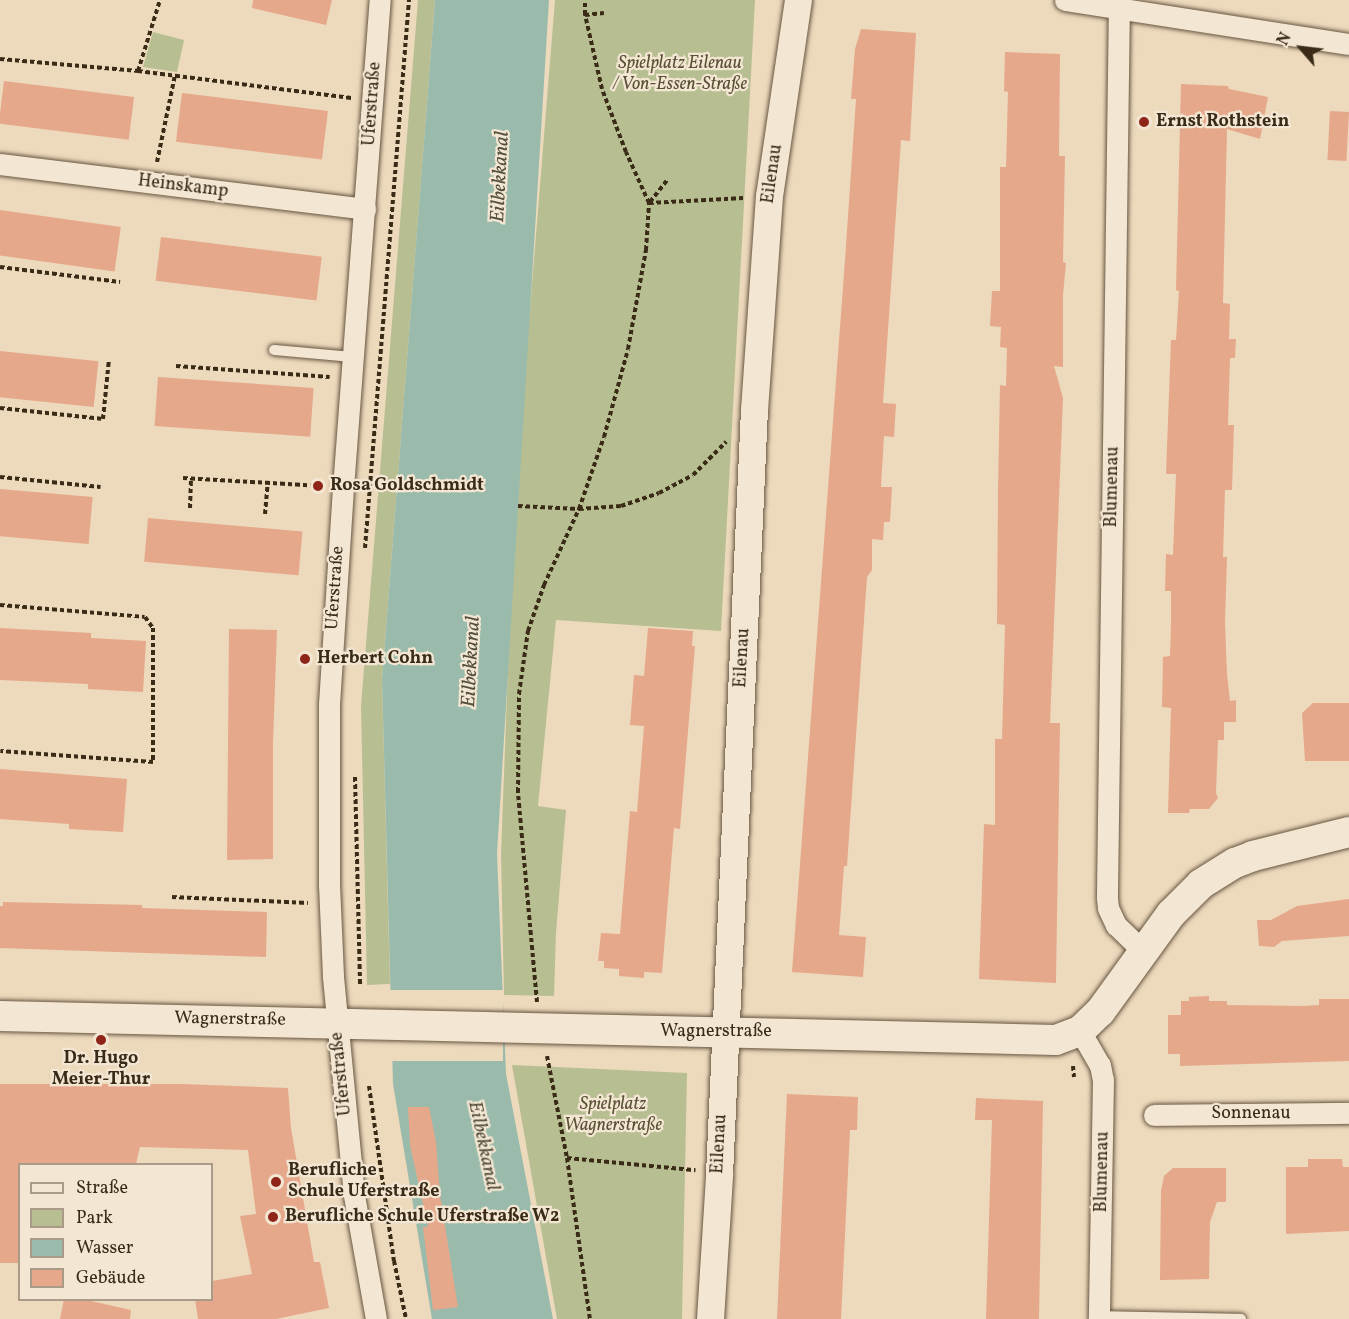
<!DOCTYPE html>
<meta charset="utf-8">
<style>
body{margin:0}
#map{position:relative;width:1349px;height:1319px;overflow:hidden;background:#edd9bc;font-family:Vollkorn,serif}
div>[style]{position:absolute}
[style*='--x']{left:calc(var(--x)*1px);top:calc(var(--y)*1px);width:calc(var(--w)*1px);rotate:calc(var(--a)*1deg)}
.green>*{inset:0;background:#b7bf92}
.water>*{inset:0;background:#9abbab}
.pier>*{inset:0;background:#edd9bc;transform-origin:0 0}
.building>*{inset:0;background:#e6a88b;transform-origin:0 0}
.path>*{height:4px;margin-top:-2px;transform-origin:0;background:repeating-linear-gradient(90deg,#3a2b17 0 4.5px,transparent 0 7.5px)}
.roads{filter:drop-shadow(0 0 2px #675640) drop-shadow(0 0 2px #675640)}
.service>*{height:10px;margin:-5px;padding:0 5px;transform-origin:5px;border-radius:5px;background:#f3e6d3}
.minor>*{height:21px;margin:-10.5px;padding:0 10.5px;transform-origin:10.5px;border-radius:10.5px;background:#f3e6d3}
.tertiary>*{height:27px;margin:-13.5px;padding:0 13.5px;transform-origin:13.5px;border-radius:13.5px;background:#f3e6d3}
.secondary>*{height:30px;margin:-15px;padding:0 15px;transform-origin:15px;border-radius:15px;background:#f3e6d3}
.dots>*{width:16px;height:16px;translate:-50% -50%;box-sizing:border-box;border:3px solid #f3e6d3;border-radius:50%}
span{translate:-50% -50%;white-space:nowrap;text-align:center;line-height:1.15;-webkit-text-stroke:4.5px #f3e6d3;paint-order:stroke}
.park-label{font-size:18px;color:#595036;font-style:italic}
.street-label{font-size:18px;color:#3a2b17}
.poi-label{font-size:18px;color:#3a2b17;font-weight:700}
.left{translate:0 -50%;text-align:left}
.water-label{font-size:20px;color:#524f3c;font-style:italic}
.legend{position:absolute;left:18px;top:1163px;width:195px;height:138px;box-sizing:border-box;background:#f3e6d3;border:2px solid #a99b88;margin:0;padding:8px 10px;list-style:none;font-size:18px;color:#3a2b17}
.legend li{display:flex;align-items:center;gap:12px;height:30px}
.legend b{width:30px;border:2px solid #a99b88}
.north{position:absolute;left:1271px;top:18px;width:60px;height:60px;-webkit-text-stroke:4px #f3e6d3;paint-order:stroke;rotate:298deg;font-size:16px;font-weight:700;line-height:24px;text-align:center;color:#3a2b17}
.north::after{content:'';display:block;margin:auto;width:21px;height:27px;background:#3a2b17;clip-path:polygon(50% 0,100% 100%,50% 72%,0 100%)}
</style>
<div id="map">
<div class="green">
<i style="clip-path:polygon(418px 0,435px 0,382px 680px,390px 984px,367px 985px,361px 706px)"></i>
<i style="clip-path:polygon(555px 0,755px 0,721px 631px,556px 620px,538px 806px,566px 810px,556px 933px,554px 996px,504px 995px,501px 854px,514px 507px)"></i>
<i style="clip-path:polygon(153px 32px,184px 40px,177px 72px,143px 67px)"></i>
<i style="clip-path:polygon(512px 1065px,687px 1073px,682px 1319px,557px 1319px)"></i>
</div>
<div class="water">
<i style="clip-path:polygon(435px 0,549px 0,497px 854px,506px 1074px,553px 1319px,432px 1319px,393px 1084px,382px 680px)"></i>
</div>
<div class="pier">
<i style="left:387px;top:990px;width:116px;height:71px"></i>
</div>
<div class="building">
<i style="clip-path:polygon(253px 0,332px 0,326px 25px,252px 8px)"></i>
<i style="clip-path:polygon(861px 29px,916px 33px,910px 141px,901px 140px,883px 403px,896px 404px,894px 437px,884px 436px,881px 487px,892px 487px,890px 522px,884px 522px,883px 540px,872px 539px,872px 570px,867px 577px,847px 866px,844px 866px,839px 935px,866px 937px,863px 977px,792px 972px,845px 260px,856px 99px,851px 99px,855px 49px)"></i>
<i style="clip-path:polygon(1005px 52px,1060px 54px,1059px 156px,1065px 156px,1063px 262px,1066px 263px,1063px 295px,1063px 367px,1054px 366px,1063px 398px,1050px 723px,1060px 723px,1056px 983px,979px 979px,984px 824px,995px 825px,995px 739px,1002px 739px,1005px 625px,997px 624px,998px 491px,1000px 385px,1006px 386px,1007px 348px,1000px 347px,1001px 327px,990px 326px,992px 291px,1000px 291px,1000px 167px,1006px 167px,1008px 92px,1004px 91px)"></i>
<i style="left:4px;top:81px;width:131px;height:43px;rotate:7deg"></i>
<i style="clip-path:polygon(1181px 84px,1228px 86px,1229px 89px,1268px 97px,1260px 139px,1227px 129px,1223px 303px,1230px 304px,1229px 339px,1236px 339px,1235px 358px,1230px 358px,1228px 425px,1234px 425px,1232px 490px,1225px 490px,1223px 557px,1227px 557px,1225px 623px,1227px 674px,1230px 701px,1236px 700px,1236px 722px,1224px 722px,1224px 740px,1218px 740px,1216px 793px,1218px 798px,1209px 809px,1190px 809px,1189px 813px,1168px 813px,1171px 708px,1162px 707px,1163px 657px,1170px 656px,1171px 624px,1171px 591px,1165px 591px,1166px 554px,1173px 555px,1176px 474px,1166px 474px,1171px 340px,1176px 340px,1179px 291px,1176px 290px)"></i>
<i style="left:182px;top:93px;width:147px;height:49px;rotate:7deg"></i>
<i style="left:1330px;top:111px;width:19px;height:49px;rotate:3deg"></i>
<i style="left:0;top:210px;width:122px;height:45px;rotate:8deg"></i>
<i style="left:161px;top:237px;width:162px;height:44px;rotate:7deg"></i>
<i style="left:0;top:351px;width:99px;height:46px;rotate:6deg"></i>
<i style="left:158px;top:377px;width:156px;height:49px;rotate:4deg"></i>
<i style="left:0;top:489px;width:93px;height:47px;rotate:5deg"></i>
<i style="left:148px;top:518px;width:155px;height:44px;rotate:5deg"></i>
<i style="clip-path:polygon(0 628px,91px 633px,91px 638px,146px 641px,143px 692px,88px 689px,88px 684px,0 680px)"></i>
<i style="clip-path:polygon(648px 628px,693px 631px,692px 646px,695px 646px,680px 829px,674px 828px,662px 973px,644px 972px,644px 978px,619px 976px,619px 969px,604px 968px,604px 961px,598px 961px,601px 933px,620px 934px,630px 811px,637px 812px,644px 726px,630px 725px,634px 675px,644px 676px)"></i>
<i style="clip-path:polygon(229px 629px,277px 630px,273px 743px,273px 859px,227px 860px)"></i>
<i style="clip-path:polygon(1313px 703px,1349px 703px,1349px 761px,1305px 761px,1302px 713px)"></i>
<i style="clip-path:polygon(0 769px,127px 779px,123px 832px,69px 829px,69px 824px,0 819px)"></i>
<i style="clip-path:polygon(1349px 899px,1349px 936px,1282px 941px,1274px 947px,1259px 946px,1257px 920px,1271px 920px,1297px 906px)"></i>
<i style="clip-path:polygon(3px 902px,142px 905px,142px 908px,267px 912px,266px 957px,0 948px,0 906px,3px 906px)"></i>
<i style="clip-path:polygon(1209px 996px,1209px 1001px,1227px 1001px,1227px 1005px,1304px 1006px,1319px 1005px,1319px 999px,1349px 999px,1349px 1061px,1180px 1066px,1180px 1054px,1168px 1054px,1168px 1015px,1181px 1015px,1181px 1001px,1189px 1001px,1189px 997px)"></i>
<i style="clip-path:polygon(0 1084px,182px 1084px,288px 1088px,291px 1128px,314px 1262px,320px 1262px,329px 1308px,276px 1319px,198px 1319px,195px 1299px,212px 1299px,212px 1281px,252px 1274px,240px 1216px,256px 1214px,248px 1150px,140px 1147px,136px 1164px,20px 1164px,20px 1263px,0 1263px)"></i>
<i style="clip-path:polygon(787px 1094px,858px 1097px,857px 1130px,850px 1130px,841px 1319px,777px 1319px)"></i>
<i style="clip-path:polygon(976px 1098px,1043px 1101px,1039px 1319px,986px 1319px,992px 1120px,975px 1120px)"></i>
<i style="clip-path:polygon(408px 1107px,429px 1107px,436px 1142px,440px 1195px,458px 1307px,433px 1310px,423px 1227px,428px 1227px,410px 1145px)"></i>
<i style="clip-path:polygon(1308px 1159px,1342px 1159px,1343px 1167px,1349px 1167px,1349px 1231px,1286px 1234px,1286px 1167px,1308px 1167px)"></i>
<i style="clip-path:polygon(1173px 1168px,1226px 1168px,1226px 1202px,1217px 1202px,1210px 1222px,1209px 1279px,1160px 1280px,1161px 1191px,1164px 1176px)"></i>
<i style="clip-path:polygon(64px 1299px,82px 1299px,131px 1310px,130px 1319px,60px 1319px)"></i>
</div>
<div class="path">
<i style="--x:585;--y:15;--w:19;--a:-6"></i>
<i style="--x:0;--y:59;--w:139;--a:5"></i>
<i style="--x:138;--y:71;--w:215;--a:7.2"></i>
<i style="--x:138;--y:71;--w:74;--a:-72.8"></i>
<i style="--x:157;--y:162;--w:89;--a:-78.3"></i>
<i style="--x:650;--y:202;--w:29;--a:-52"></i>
<i style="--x:649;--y:203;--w:95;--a:-3"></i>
<i style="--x:0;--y:267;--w:121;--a:7.1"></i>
<i style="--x:176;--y:366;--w:154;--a:4.1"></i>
<i style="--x:0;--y:408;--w:104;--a:6.1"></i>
<i style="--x:103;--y:419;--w:60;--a:-84.3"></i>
<i style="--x:0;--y:477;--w:101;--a:5.7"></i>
<i style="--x:183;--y:478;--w:138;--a:3.3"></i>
<i style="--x:518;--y:506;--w:61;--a:2.8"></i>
<i style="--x:579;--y:509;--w:42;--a:-4.1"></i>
<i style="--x:621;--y:506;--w:40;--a:-18.9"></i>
<i style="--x:659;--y:493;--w:38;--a:-28"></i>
<i style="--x:693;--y:475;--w:47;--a:-45"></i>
<i style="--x:190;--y:508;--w:30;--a:-88"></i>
<i style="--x:265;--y:514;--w:32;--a:-85"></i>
<i style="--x:365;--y:548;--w:550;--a:-85.41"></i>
<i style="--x:0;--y:605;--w:145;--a:4.7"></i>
<i style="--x:145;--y:617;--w:14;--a:54"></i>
<i style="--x:153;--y:628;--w:134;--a:90"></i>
<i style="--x:153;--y:762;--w:153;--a:-175.9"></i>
<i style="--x:355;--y:777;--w:209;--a:88.6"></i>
<i style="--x:172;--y:897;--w:136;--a:2.5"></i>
<i style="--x:537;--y:1002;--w:211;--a:-95.2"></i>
<i style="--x:518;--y:792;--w:98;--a:-89.4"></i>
<i style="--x:519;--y:694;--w:64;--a:-81.9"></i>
<i style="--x:528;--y:631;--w:49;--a:-70.8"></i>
<i style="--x:544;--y:585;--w:84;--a:-65.3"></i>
<i style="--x:579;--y:509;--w:76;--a:-70.9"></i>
<i style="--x:604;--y:437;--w:91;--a:-74.7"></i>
<i style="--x:628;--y:349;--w:101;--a:-79.7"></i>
<i style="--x:646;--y:250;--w:47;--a:-86.3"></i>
<i style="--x:649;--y:203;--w:56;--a:-114.3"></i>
<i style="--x:626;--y:152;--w:67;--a:-110.9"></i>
<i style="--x:602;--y:89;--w:76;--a:-102.9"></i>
<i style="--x:585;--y:15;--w:15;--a:-90"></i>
<i style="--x:547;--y:1056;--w:104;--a:78.9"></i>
<i style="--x:567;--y:1158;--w:163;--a:81.9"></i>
<i style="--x:1073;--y:1066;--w:11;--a:85"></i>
<i style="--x:369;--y:1086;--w:177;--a:81.9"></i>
<i style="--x:394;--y:1261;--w:59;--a:78.3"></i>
<i style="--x:567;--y:1158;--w:129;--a:5.4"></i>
</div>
<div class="roads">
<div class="service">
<i style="--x:274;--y:350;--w:79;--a:5.1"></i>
<i style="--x:1099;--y:1316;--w:142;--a:1.2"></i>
</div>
<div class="minor">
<i style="--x:1065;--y:0;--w:287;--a:8.8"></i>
<i style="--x:1119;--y:0;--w:898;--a:90.77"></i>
<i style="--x:1107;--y:898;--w:10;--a:84"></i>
<i style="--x:1108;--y:908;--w:19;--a:65"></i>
<i style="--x:1116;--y:925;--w:37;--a:44"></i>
<i style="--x:0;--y:164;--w:368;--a:7"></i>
<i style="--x:1080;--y:1031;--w:39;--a:60"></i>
<i style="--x:1100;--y:1065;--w:15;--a:79"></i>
<i style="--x:1103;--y:1080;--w:239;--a:91"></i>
<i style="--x:1154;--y:1115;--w:195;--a:-0.6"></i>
<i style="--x:376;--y:1319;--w:126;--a:-100.1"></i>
<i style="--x:354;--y:1195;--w:220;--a:-95.5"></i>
<i style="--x:333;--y:976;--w:91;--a:-92.5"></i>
<i style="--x:329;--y:885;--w:181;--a:-90"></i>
<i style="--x:329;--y:704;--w:216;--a:-86.3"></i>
<i style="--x:343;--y:488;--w:489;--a:-85.7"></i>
</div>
<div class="tertiary">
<i style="--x:710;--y:1319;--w:145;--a:-86.4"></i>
<i style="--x:719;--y:1174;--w:765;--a:-87.38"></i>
<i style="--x:754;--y:410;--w:215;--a:-86"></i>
<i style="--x:769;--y:196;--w:198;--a:-81.6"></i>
</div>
<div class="secondary">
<i style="--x:0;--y:1016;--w:1056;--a:1.3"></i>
<i style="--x:1056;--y:1040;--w:26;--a:-21"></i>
<i style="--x:1080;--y:1031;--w:28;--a:-44"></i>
<i style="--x:1100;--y:1012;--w:121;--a:-54.1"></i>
<i style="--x:1171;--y:914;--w:42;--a:-45"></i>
<i style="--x:1201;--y:884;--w:40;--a:-32"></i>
<i style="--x:1235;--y:863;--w:19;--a:-21"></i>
<i style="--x:1253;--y:856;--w:99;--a:-14"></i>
</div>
</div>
<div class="dots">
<i style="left:1144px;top:122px;background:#8f2418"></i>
<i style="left:318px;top:486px;background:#8f2418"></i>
<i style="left:305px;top:659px;background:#8f2418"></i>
<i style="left:101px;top:1040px;background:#8f2418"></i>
<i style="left:276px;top:1182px;background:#8f2418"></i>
<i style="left:273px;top:1217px;background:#8f2418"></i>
</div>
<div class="park-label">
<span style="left:680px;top:75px">Spielplatz Eilenau<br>/ Von-Essen-Straße</span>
<span style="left:613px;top:1116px">Spielplatz<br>Wagnerstraße</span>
</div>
<div class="street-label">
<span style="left:373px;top:104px;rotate:-86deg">Uferstraße</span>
<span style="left:773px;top:174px;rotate:-82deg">Eilenau</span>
<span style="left:183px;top:187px;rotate:7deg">Heinskamp</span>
<span style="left:1113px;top:487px;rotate:-89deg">Blumenau</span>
<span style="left:336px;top:588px;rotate:-86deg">Uferstraße</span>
<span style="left:743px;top:658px;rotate:-87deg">Eilenau</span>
<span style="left:230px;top:1020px;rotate:1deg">Wagnerstraße</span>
<span style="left:716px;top:1032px">Wagnerstraße</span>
<span style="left:342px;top:1074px;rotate:-96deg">Uferstraße</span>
<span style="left:1251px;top:1114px">Sonnenau</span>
<span style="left:720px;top:1144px;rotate:-87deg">Eilenau</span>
<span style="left:1103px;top:1172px;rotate:-89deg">Blumenau</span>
</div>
<div class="poi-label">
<span class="left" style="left:1156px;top:122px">Ernst Rothstein</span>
<span class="left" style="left:330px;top:486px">Rosa Goldschmidt</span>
<span class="left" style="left:317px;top:659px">Herbert Cohn</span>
<span style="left:101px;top:1070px">Dr. Hugo<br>Meier-Thur</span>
<span class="left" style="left:288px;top:1182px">Berufliche<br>Schule Uferstraße</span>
<span class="left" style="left:285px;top:1217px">Berufliche Schule Uferstraße W2</span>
</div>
<div class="water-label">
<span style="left:501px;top:177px;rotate:-87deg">Eilbekkanal</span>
<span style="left:472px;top:662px;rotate:-87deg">Eilbekkanal</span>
<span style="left:483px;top:1146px;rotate:78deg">Eilbekkanal</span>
</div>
<ul class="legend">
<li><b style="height:8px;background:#f3e6d3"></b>Straße</li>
<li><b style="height:16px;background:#b7bf92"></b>Park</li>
<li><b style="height:16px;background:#9abbab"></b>Wasser</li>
<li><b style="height:16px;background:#e6a88b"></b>Gebäude</li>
</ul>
<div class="north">N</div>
</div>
